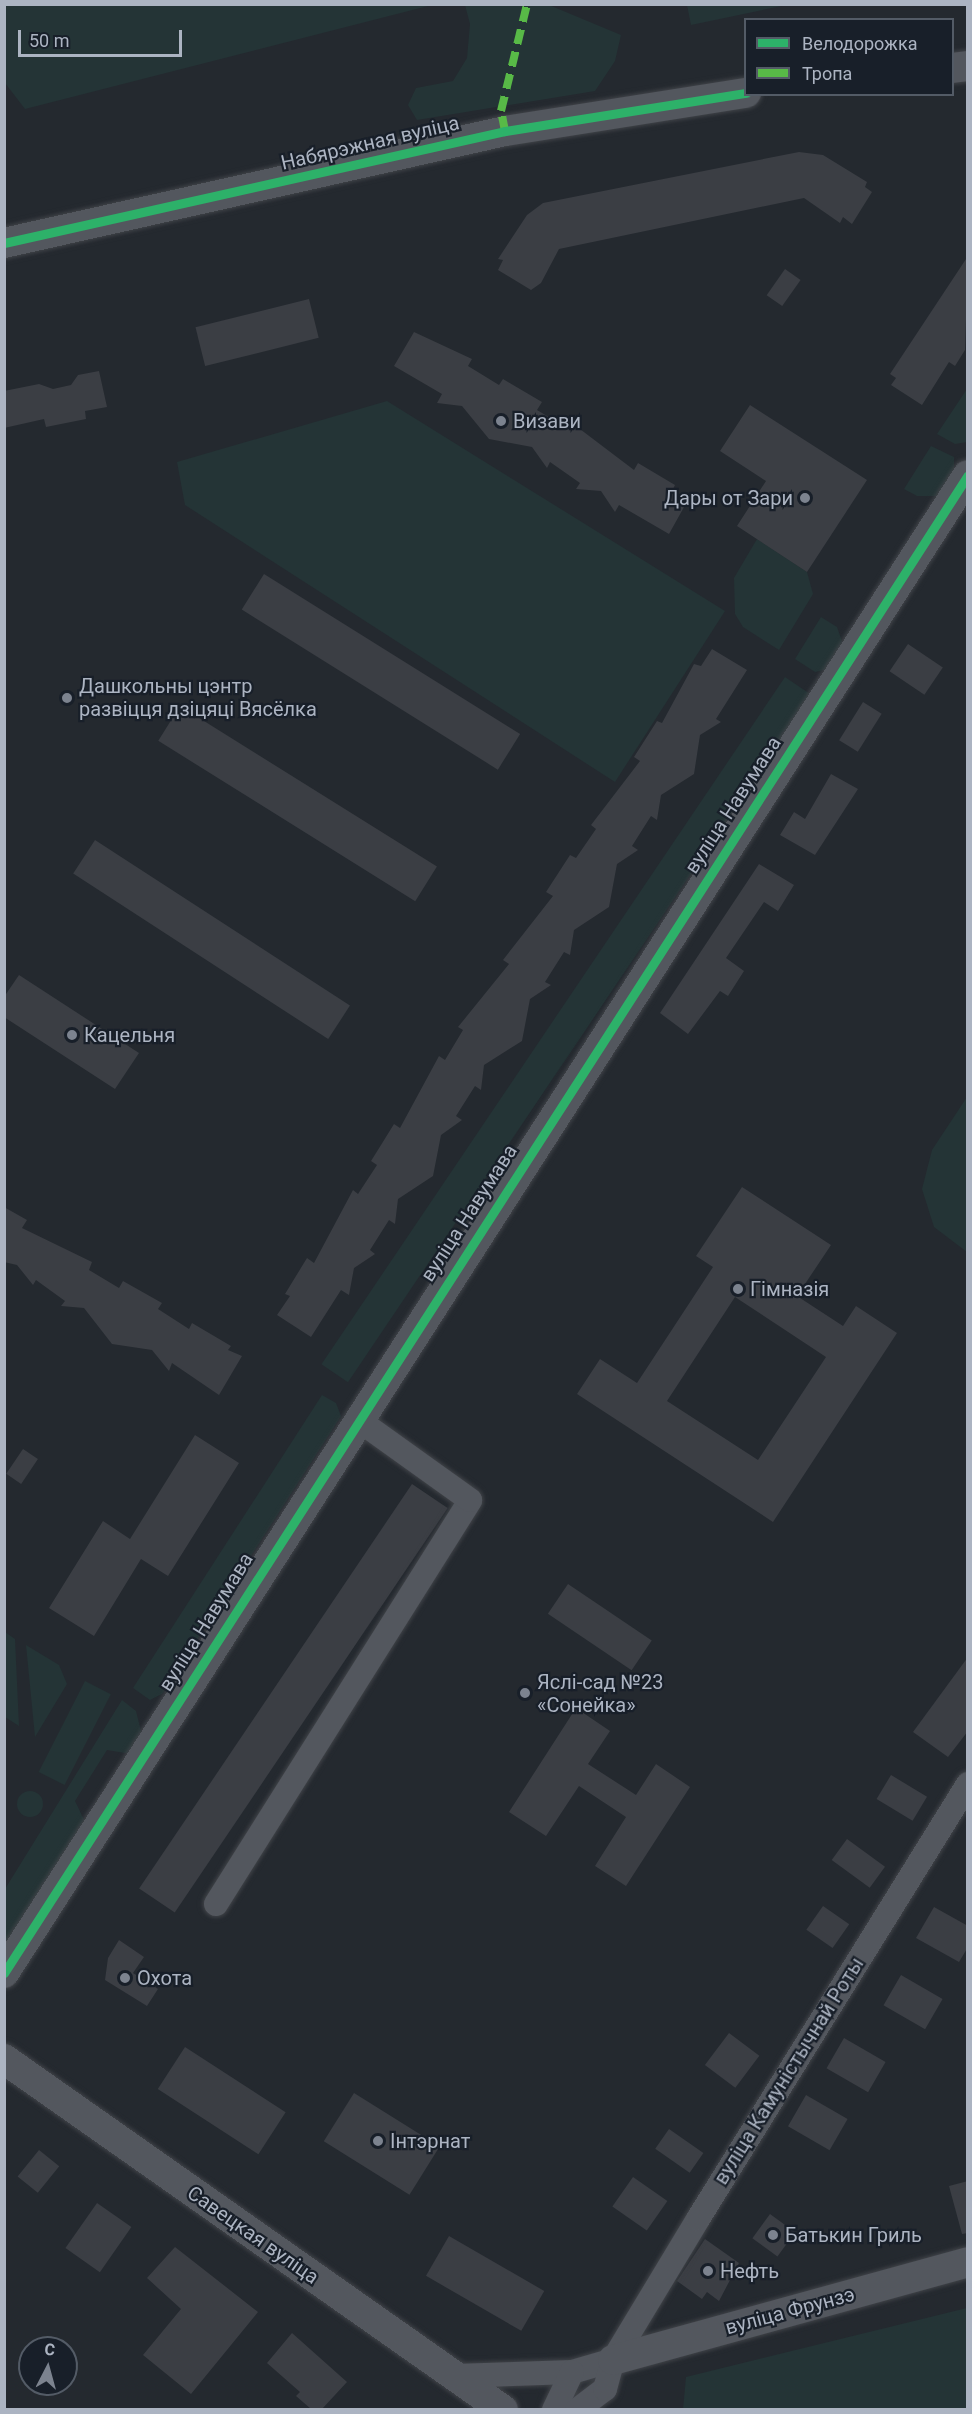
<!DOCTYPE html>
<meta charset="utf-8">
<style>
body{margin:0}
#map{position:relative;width:972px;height:2414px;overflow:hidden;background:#24292f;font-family:Roboto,sans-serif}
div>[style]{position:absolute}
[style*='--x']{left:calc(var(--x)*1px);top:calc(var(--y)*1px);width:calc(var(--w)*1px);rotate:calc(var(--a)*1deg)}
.green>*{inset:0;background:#243436;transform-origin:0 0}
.round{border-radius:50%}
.building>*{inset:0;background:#3b3e44;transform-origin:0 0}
.roads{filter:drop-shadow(0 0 2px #404348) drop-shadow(0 0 2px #404348)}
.minor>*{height:24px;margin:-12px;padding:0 12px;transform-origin:12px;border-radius:12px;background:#53575e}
.tertiary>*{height:30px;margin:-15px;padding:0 15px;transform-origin:15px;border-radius:15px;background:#53575e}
.quiet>*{height:8px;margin-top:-4px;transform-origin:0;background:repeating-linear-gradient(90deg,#58b947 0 15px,transparent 0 23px)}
.cycleway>*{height:9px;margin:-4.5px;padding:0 4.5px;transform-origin:4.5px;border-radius:4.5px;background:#2db169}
.dots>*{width:16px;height:16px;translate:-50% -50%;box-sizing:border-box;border:3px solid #181f29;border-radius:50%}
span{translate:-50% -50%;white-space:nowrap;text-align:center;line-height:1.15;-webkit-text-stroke:4.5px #181f29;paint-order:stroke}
.street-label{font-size:20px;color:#acb4c2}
.poi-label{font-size:20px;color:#acb4c2}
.left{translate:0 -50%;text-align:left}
.right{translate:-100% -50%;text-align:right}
.frame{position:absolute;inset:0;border:6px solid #acb4c2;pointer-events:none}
.legend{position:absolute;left:744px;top:18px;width:210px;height:78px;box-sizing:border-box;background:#181f29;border:2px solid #535b66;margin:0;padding:8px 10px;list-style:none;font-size:18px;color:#acb4c2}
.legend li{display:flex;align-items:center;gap:12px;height:30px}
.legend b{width:30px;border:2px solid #535b66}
.north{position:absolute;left:18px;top:2336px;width:60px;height:60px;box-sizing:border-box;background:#181f29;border:2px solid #535b66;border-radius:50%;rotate:6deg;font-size:16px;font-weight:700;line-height:24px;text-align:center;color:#acb4c2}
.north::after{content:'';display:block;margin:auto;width:21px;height:27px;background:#7c838f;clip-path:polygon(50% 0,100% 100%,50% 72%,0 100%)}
.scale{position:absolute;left:18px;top:30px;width:164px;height:27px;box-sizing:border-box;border:3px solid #acb4c2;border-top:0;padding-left:8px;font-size:18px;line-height:21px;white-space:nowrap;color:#acb4c2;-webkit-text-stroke:4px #181f29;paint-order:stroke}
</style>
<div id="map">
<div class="green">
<i style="clip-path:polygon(5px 4px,432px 4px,432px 5px,25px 109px,5px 83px)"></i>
<i style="clip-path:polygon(791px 4px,691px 25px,687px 5px,687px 4px)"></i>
<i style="clip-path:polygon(465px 5px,549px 5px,621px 35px,615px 61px,595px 91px,417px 120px,408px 105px,416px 88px,453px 81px,467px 58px,470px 24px)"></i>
<i style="clip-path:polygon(967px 389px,967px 442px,955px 444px,937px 434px)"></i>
<i style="clip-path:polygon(387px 401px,725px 611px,615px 782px,185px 505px,177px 462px)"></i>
<i style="clip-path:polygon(931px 446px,954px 457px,954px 475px,940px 496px,917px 496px,904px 489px)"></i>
<i style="clip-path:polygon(757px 539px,807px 572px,813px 594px,779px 650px,743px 627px,735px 614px,734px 578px)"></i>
<i style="clip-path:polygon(821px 617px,837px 627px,845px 650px,829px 669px,815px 672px,795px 659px)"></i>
<i style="left:785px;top:677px;width:32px;height:829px;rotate:34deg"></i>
<i style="clip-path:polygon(967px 1097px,967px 1252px,934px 1227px,922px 1189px,932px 1150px)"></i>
<i style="clip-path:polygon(322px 1395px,336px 1403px,341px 1416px,162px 1694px,150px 1700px,133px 1688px)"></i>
<i style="clip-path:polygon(5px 1632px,15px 1639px,19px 1726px,5px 1717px)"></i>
<i style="clip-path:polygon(26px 1645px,59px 1665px,67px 1684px,35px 1737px)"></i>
<i style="left:85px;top:1681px;width:29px;height:102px;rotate:27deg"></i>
<i style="clip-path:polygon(122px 1700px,136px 1711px,142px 1735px,131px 1754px,107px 1750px,75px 1801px,87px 1826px,5px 1958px,5px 1889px)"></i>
<i class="round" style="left:17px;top:1791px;width:26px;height:26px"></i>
<i style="clip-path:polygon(967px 2308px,967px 2409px,683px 2409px,686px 2377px)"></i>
</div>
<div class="building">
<i style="clip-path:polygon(799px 152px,823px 155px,867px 182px,865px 187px,872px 192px,852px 224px,843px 217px,840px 223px,804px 198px,559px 249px,541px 283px,531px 290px,498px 270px,503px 260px,498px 259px,527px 215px,543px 203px)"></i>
<i style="clip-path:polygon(968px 256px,965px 350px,955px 366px,949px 362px,922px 405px,891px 385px,896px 378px,890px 374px)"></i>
<i style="left:785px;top:269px;width:19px;height:32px;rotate:35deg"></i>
<i style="left:309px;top:299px;width:40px;height:117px;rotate:76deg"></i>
<i style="clip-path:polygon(414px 332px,472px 359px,468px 366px,499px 385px,503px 379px,542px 402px,537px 410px,569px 429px,572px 423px,634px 470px,638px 463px,675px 485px,672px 491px,688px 500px,669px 534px,619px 505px,615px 512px,601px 491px,576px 489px,580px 483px,550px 462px,547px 468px,532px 447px,489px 439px,462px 406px,437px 403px,442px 394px,394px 366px)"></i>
<i style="clip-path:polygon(99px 371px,107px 407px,85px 411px,86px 419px,46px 427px,44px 419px,4px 428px,4px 391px,39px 384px,53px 389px,71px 385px,78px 375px)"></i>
<i style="clip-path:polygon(750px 405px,867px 480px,807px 572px,737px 526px,766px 481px,720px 451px)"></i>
<i style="left:264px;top:574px;width:302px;height:42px;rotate:32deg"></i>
<i style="left:908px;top:644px;width:42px;height:33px;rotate:34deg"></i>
<i style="clip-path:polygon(712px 649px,747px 670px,716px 719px,721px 722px,700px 735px,694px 774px,661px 795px,657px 820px,651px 816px,632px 846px,638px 850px,617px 864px,609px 907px,574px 930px,570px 955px,564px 952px,545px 982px,551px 985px,530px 999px,522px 1041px,484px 1065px,481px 1090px,475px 1086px,456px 1116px,462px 1120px,441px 1135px,433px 1176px,398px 1199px,395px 1224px,389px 1220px,370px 1250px,375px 1254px,354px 1268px,349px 1295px,341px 1290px,311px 1337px,277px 1315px,290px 1296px,285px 1294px,307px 1258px,314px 1263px,353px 1190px,358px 1194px,377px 1165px,371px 1161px,381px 1145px,394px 1124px,400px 1128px,439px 1056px,445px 1060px,463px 1030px,458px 1027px,509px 964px,503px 960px,553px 896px,546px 892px,570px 855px,576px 858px,596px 829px,591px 825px,640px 761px,634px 757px,657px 721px,662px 723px,694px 664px,701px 666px)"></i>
<i style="left:863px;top:702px;width:22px;height:45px;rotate:32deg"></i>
<i style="left:180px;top:706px;width:303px;height:41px;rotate:32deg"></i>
<i style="clip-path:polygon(831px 774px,858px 789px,815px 855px,780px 835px,794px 812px,805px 819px)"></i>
<i style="left:95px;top:840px;width:304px;height:40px;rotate:33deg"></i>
<i style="clip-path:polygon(759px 864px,794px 885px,778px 911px,764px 902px,726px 958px,744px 971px,728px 996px,720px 991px,688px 1034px,660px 1013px)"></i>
<i style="clip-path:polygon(19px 975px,139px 1053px,115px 1089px,4px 1017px,4px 997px)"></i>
<i style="clip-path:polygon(evenodd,742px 1187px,831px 1245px,797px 1296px,843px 1326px,856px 1306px,897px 1333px,773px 1522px,577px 1394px,600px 1359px,637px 1383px,713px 1267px,696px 1256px,742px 1187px,735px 1297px,826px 1357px,758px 1460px,667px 1401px,735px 1297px)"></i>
<i style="clip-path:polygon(4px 1207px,27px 1220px,22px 1228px,92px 1262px,89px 1270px,119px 1288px,123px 1281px,162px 1303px,158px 1309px,189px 1329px,192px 1323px,231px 1346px,228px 1350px,242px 1356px,219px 1395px,172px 1363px,169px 1371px,152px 1350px,112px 1344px,84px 1308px,61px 1306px,65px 1301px,36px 1280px,33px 1285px,17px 1265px,4px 1262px)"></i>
<i style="clip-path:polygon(195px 1435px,239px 1463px,168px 1576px,141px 1559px,94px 1636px,49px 1608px,103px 1521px,130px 1539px)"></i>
<i style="left:23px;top:1449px;width:18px;height:30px;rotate:34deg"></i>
<i style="left:412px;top:1484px;width:43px;height:488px;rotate:34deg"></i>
<i style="left:568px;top:1584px;width:101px;height:36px;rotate:34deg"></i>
<i style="clip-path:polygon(968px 1657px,968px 1731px,948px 1757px,913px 1732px)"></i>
<i style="clip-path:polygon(576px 1708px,610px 1731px,588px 1764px,636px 1795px,656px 1764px,690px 1787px,626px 1886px,595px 1866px,626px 1817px,579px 1786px,546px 1836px,509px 1812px)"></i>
<i style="left:891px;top:1775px;width:42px;height:28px;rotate:31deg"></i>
<i style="left:847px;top:1839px;width:47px;height:26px;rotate:36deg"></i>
<i style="left:823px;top:1906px;width:32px;height:29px;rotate:35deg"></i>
<i style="clip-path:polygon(934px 1907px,968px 1926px,968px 1947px,959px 1962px,916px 1938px)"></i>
<i style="clip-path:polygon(119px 1940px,144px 1957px,133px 1973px,158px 1989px,147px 2006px,105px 1980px,108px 1958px)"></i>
<i style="left:901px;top:1975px;width:48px;height:35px;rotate:30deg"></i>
<i style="left:729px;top:2033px;width:38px;height:40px;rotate:37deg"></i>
<i style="left:844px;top:2038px;width:48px;height:35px;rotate:30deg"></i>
<i style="left:185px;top:2047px;width:120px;height:50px;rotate:33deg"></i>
<i style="left:354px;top:2093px;width:101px;height:57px;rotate:32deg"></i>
<i style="left:806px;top:2095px;width:48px;height:36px;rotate:30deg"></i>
<i style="left:669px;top:2129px;width:42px;height:24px;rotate:35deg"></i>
<i style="left:39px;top:2150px;width:26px;height:34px;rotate:39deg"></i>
<i style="left:633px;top:2177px;width:42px;height:36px;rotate:35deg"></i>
<i style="clip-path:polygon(968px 2181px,968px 2233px,962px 2234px,949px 2186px)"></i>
<i style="left:97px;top:2203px;width:42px;height:55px;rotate:35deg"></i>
<i style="left:770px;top:2214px;width:31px;height:30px;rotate:36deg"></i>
<i style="left:449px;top:2236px;width:110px;height:46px;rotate:30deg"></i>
<i style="clip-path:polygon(705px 2239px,739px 2263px,719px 2301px,707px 2292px,702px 2299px,677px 2281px)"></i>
<i style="clip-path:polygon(175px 2247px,258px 2312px,191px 2394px,143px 2355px,181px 2309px,147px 2278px)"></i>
<i style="clip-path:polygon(292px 2333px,347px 2382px,322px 2409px,311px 2409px,296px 2396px,300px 2392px,267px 2363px)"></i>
</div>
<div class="roads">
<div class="minor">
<i style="--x:216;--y:1904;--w:477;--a:-57.8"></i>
<i style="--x:470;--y:1500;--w:139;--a:-144.4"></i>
<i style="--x:455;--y:2376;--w:117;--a:-2"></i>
<i style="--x:572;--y:2372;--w:43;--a:-16.3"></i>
<i style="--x:554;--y:2410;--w:42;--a:-64.7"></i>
<i style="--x:577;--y:2410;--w:35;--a:-37"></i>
<i style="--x:605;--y:2389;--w:30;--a:-75"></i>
<i style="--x:613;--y:2360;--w:165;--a:-58.9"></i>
<i style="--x:698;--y:2219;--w:512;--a:-58.17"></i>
</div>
<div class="tertiary">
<i style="--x:952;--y:68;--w:16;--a:-7"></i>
<i style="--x:4;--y:243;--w:513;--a:-12.6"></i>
<i style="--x:505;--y:131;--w:244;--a:-9"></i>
<i style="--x:4;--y:1973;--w:1781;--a:-57.24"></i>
<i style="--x:4;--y:2059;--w:610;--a:35.12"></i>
<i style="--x:613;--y:2360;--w:368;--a:-15.4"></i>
</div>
</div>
<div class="quiet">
<i style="--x:505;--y:131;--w:20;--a:-101"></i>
<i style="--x:501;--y:111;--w:110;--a:-76.3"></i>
</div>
<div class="cycleway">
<i style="--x:4;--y:243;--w:513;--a:-12.6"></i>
<i style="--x:505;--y:131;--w:244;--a:-9"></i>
<i style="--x:4;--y:1973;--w:1781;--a:-57.24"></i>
</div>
<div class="dots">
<i style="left:501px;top:421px;background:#7c838f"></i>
<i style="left:805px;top:498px;background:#7c838f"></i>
<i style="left:67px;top:698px;background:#7c838f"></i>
<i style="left:72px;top:1035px;background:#7c838f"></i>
<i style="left:738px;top:1289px;background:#7c838f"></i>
<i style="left:525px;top:1693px;background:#7c838f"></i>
<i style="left:125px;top:1978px;background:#7c838f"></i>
<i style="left:378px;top:2141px;background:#7c838f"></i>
<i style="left:773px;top:2235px;background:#7c838f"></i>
<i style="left:708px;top:2271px;background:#7c838f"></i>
</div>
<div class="street-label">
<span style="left:370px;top:143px;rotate:-13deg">Набярэжная вуліца</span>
<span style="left:733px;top:805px;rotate:-57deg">вуліца Навумава</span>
<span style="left:469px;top:1213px;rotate:-57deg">вуліца Навумава</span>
<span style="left:206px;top:1622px;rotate:-58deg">вуліца Навумава</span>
<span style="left:789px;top:2071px;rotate:-58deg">вуліца Камуністычнай Роты</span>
<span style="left:253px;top:2235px;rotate:35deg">Савецкая вуліца</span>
<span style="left:790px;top:2311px;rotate:-15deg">вуліца Фрунзэ</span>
</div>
<div class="poi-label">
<span class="left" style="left:513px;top:421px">Визави</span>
<span class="right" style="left:793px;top:498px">Дары от Зари</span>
<span class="left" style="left:79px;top:698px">Дашкольны цэнтр<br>развіцця дзіцяці Вясёлка</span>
<span class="left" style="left:84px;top:1035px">Кацельня</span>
<span class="left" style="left:750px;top:1289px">Гімназія</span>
<span class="left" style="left:537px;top:1694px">Яслі-сад №23<br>«Сонейка»</span>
<span class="left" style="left:137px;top:1978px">Охота</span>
<span class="left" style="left:390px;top:2141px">Інтэрнат</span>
<span class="left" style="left:785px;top:2235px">Батькин Гриль</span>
<span class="left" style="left:720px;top:2271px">Нефть</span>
</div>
<div class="frame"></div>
<ul class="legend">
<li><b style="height:8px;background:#2db169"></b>Велодорожка</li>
<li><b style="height:8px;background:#58b947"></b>Тропа</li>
</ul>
<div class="north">С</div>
<div class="scale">50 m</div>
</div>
